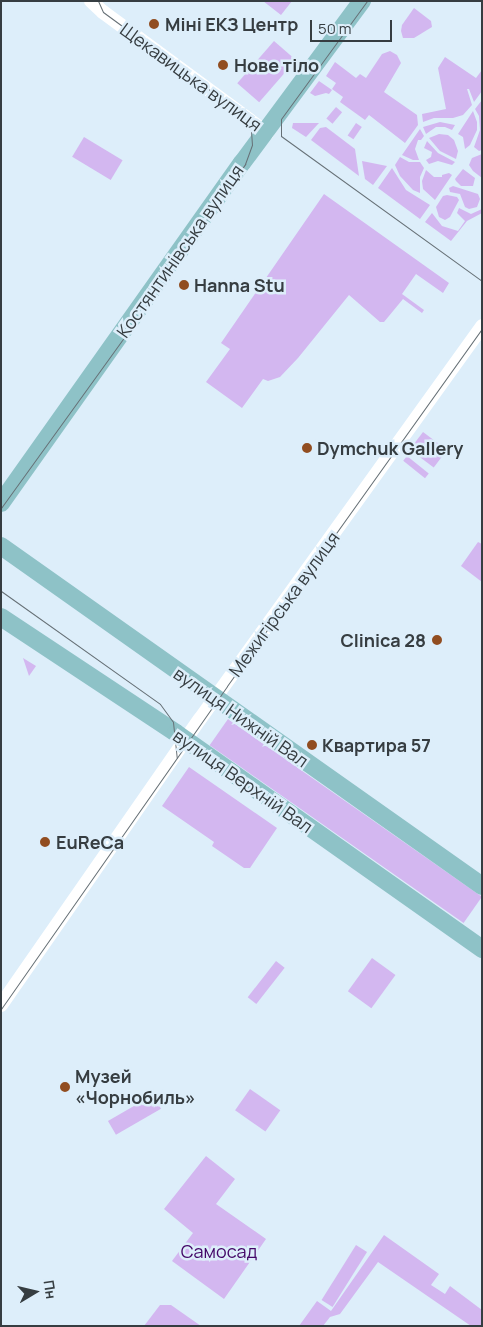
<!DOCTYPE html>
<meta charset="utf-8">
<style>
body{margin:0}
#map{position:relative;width:483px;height:1327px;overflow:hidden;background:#ddeefa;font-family:Manrope,sans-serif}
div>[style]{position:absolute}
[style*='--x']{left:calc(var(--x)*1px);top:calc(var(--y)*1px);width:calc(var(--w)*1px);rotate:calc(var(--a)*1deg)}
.green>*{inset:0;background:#d3b7f0;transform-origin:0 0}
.minor>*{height:14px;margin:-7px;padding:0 7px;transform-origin:7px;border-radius:7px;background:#fff}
.major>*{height:18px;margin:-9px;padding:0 9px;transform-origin:9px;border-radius:9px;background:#8ec2c7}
.tram>*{height:1px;margin:-0.5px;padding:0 0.5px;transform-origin:0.5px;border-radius:0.5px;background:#667076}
.dots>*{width:14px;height:14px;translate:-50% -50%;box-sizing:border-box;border:2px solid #ddeefa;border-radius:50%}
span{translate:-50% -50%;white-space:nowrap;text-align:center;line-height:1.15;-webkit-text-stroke:5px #ddeefa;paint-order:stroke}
.poi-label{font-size:18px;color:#363d41;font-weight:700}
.left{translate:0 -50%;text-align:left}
.right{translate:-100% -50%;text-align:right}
.street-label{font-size:18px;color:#363d41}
.park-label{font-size:18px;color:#430667}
.frame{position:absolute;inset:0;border:2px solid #363d41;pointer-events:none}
.north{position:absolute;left:10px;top:1267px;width:50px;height:50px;-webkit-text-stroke:4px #ddeefa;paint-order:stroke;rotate:81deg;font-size:14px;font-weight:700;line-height:20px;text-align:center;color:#363d41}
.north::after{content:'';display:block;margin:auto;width:18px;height:22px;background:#363d41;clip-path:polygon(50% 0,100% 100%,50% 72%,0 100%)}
.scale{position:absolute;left:310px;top:20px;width:82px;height:22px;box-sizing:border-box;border:2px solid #363d41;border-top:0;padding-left:6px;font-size:15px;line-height:18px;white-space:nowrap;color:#363d41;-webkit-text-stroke:4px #ddeefa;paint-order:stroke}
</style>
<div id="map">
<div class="green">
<i style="clip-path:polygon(263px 1px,292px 1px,281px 15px)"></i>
<i style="clip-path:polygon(414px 8px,431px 21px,432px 27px,414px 38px,403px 38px,401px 31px,402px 25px)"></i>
<i style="left:274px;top:41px;width:29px;height:56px;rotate:41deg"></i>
<i style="clip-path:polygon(390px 51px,397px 55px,401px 63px,384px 92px,417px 115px,418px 125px,405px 143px,369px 115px,365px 120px,340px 102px,343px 97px,332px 89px,336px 83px,326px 76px,335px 62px,356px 78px,360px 74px,366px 78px,382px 54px)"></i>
<i style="clip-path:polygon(445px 57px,476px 78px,482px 70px,482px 91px,474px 102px,469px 89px,467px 89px,472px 105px,463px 115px,453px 118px,434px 118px,423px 122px,422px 114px,446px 109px,438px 68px)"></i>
<i style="clip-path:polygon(319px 81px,332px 90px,329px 94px,326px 93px,315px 96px,310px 93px)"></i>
<i style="clip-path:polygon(482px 100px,482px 150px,479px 151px,474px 147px,480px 130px,479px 116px,475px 109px)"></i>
<i style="left:336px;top:107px;width:8px;height:15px;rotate:40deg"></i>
<i style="clip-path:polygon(473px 111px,477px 122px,477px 130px,470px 145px,465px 149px,463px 137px,458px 134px)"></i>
<i style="clip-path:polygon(440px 122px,455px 125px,452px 130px,445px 127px,436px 127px,426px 134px,423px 127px)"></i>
<i style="clip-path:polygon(293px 123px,319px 123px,306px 137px,292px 128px)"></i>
<i style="left:356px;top:123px;width:7px;height:15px;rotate:34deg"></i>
<i style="clip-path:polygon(326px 127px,355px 149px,359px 176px,311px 140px,320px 128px)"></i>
<i style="clip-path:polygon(420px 129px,424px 136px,421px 140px,418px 140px,415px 149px,419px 160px,413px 160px,402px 155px)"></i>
<i style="clip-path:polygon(439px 134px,448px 135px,454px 140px,458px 151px,456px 159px,440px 151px,429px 138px)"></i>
<i style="left:84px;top:137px;width:45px;height:23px;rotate:31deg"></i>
<i style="clip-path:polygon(427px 141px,438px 153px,455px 162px,452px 165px,438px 161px,429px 164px,426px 160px,431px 157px,432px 152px,424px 148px)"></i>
<i style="clip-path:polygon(482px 154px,482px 178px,473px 171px,469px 165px,472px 158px)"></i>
<i style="clip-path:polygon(400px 157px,409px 162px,420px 162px,424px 168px,420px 177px,420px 193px,413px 190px,400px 176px,395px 165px)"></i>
<i style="clip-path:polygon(362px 161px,387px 166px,373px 185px,365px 179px)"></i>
<i style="clip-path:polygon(392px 168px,406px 190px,430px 205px,420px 219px,378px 188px)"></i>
<i style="clip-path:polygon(463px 169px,475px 178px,473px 186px,461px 186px,456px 181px,455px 179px)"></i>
<i style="clip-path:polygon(426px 170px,434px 177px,442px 177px,442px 175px,449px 173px,452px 175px,435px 200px,423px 189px,422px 181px)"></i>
<i style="clip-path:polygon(453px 186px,478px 194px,480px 199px,477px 207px,469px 209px,465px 207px,460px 194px,450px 192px,449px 188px)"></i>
<i style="clip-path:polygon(324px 194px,449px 283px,443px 293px,416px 274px,402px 294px,424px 310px,422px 313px,403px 299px,384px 322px,380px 322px,349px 295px,298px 358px,280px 377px,268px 381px,263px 379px,242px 408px,206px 382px,230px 349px,221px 343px)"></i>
<i style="clip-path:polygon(447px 195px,457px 197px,459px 200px,450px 217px,445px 220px,439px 217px,436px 207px,443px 196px)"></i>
<i style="clip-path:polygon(459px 208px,471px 214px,482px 209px,482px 213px,467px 221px,451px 241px,425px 222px,432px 213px,442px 226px,458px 231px,465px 221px,457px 213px)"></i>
<i style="left:423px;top:432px;width:30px;height:22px;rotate:37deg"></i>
<i style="left:407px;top:456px;width:28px;height:6px;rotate:39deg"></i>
<i style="clip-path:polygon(478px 542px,482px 544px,482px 582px,461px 566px)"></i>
<i style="clip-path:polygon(23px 658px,36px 666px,29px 676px)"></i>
<i style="left:228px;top:719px;width:310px;height:32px;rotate:35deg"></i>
<i style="clip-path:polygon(189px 767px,277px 828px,250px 868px,244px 868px,212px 846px,214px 842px,162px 806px)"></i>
<i style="left:372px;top:958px;width:29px;height:41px;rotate:36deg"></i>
<i style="left:276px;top:961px;width:11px;height:46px;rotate:38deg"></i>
<i style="left:250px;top:1089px;width:37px;height:26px;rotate:35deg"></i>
<i style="left:153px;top:1095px;width:16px;height:52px;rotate:60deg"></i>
<i style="clip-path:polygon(206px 1156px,235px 1179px,216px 1204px,266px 1239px,224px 1299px,172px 1261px,193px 1233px,164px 1209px)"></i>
<i style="clip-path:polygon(384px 1235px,439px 1274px,431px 1285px,445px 1294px,450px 1286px,482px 1310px,482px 1326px,471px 1326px,378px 1262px,340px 1314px,330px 1317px,323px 1326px,299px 1326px,317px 1301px,331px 1311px)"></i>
<i style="left:356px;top:1245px;width:13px;height:65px;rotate:32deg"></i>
<i style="clip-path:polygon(160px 1305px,171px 1305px,201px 1326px,144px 1326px)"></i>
</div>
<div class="minor">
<i style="--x:91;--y:1;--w:16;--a:43"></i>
<i style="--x:103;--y:12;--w:204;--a:36.4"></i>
<i style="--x:1;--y:1005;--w:348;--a:-55.2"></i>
<i style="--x:200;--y:719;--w:484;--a:-54.3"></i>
</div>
<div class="major">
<i style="--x:1;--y:503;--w:417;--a:-54.7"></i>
<i style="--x:242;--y:163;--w:202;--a:-53.5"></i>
<i style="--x:1;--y:546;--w:589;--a:35.25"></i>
<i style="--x:1;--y:617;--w:210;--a:33.5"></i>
<i style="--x:176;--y:733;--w:375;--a:35.2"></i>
</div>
<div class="tram">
<i style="--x:367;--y:1;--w:146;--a:126.1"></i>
<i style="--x:281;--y:119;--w:17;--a:90"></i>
<i style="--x:281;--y:136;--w:248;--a:35.8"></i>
<i style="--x:1;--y:508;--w:217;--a:-54.2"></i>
<i style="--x:128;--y:332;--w:205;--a:-55.1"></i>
<i style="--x:245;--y:164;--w:20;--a:-70"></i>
<i style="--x:252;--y:145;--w:16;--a:-94"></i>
<i style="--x:251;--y:129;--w:19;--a:-122"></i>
<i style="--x:241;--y:113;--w:171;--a:-143.8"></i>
<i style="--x:103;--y:12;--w:12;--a:-114"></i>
<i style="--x:1;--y:591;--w:195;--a:35.4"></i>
<i style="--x:160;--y:704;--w:22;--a:54"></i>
<i style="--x:173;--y:722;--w:36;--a:84"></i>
<i style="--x:1;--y:1009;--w:394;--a:-55"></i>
<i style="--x:227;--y:686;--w:440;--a:-54.5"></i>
</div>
<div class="dots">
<i style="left:154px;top:24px;background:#914d20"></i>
<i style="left:223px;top:65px;background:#914d20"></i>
<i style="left:184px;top:285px;background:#914d20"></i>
<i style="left:307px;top:448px;background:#914d20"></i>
<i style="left:437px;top:640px;background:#914d20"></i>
<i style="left:312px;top:745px;background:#914d20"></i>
<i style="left:45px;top:842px;background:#914d20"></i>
<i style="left:65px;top:1087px;background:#914d20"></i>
</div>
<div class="poi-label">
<span class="left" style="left:165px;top:24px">Міні ЕКЗ Центр</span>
<span class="left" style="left:234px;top:65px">Нове тіло</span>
<span class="left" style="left:194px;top:285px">Hanna Stu</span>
<span class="left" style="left:317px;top:448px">Dymchuk Gallery</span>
<span class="right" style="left:426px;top:640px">Clinica 28</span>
<span class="left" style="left:322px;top:745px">Квартира 57</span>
<span class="left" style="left:56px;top:842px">EuReCa</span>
<span class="left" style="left:75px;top:1087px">Музей<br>«Чорнобиль»</span>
</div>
<div class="street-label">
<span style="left:191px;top:77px;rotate:36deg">Щекавицька вулиця</span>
<span style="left:180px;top:251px;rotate:-55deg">Костянтинівська вулиця</span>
<span style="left:284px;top:604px;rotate:-54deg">Межигірська вулиця</span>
<span style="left:241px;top:717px;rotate:35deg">вулиця Нижній Вал</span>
<span style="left:243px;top:781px;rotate:35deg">вулиця Верхній Вал</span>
</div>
<div class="park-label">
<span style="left:219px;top:1251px">Самосад</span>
</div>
<div class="frame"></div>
<div class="north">Пн</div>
<div class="scale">50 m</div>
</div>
